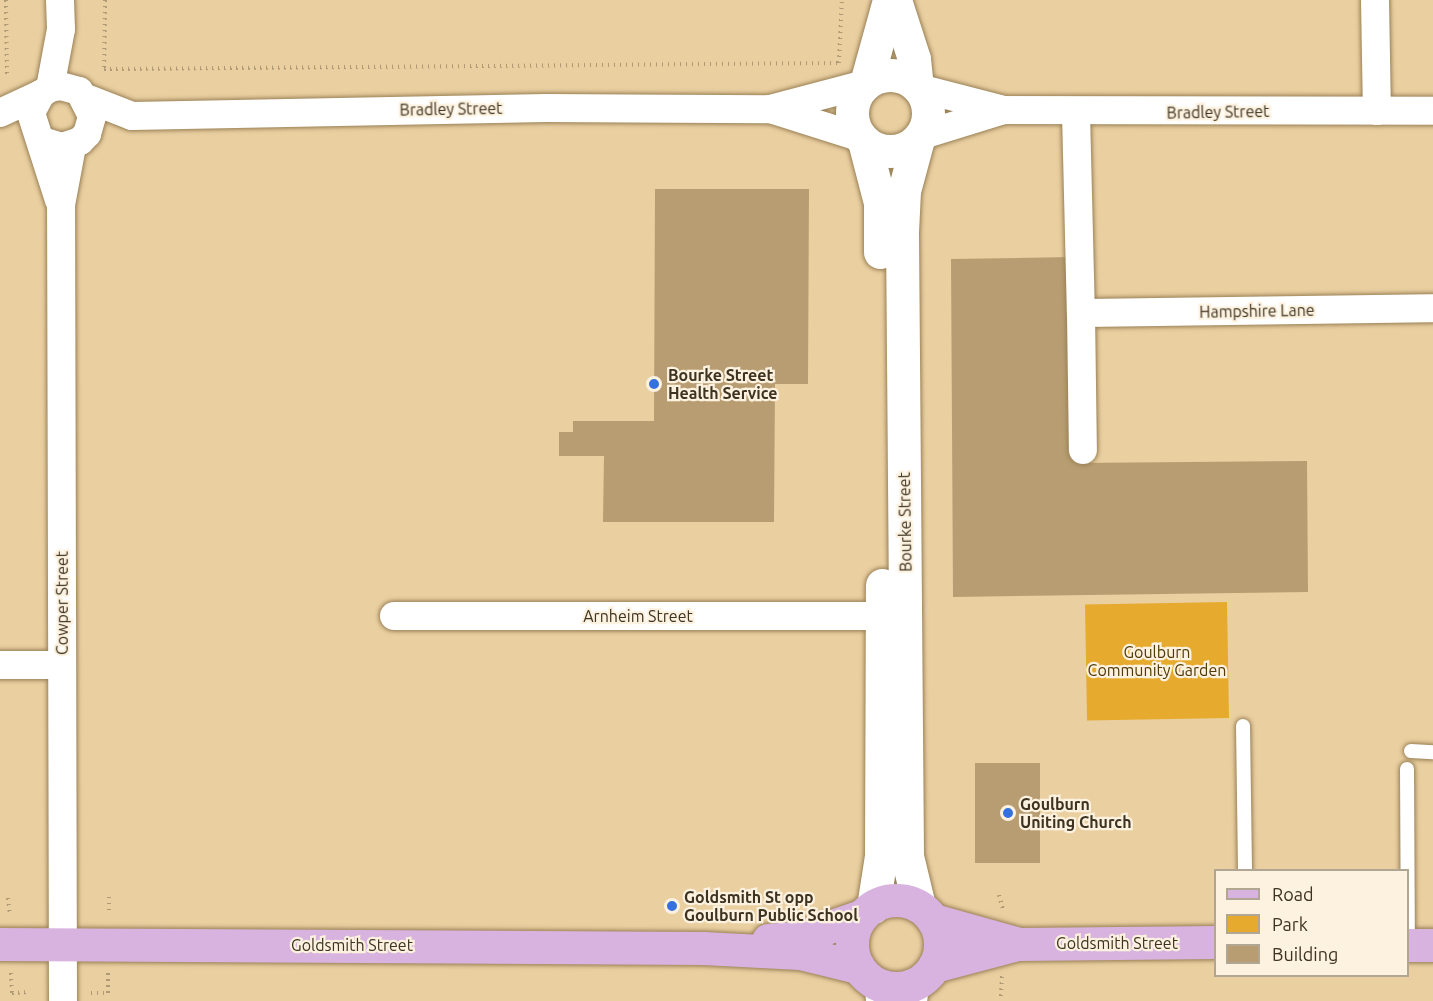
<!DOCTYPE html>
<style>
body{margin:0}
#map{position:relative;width:1433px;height:1001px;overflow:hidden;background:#eacfa1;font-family:Ubuntu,sans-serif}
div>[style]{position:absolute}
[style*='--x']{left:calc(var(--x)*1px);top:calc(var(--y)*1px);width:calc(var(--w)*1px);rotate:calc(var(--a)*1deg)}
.green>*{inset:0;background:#e6ab2e;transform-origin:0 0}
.building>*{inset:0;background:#b79d71;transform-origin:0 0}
.path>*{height:4px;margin-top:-2px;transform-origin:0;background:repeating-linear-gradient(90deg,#af9a75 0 1.5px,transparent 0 6px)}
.roads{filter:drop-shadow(0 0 2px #998156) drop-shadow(0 0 2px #998156)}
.lane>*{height:14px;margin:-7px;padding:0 7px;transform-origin:7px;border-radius:7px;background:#fff}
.street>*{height:28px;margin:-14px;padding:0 14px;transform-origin:14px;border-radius:14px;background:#fff}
.secondary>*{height:33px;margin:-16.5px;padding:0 16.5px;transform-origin:16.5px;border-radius:16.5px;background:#fff}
.secondary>.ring{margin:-16.5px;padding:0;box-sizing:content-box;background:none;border:33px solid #fff;border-radius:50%}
.primary>*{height:33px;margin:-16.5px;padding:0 16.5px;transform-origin:16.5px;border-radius:16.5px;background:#d8b3df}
.primary>.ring{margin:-16.5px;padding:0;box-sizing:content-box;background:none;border:33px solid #d8b3df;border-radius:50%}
.dots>*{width:16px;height:16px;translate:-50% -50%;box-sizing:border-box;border:3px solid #fdf2e0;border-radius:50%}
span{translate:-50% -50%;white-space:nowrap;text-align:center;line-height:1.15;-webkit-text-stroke:4.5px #fdf2e0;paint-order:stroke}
.street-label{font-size:16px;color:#3d3320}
.poi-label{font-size:16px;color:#3d3320;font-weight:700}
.left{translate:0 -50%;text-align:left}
.park-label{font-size:16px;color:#513a06}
.legend{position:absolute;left:1214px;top:869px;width:195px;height:108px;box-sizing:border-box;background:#fdf2e0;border:2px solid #b0a693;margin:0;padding:8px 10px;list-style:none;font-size:18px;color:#3d3320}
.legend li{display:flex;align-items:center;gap:12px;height:30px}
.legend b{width:30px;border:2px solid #b0a693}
</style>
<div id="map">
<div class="green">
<i style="left:1227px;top:602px;width:116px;height:142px;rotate:89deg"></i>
</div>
<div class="building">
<i style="clip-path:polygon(655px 189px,809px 189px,808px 384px,775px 384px,774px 522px,603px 522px,604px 456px,559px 456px,559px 432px,573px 432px,573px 421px,654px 421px)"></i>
<i style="clip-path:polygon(1073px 257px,1075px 463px,1307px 461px,1308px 592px,953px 597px,951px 259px)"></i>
<i style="left:975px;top:763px;width:65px;height:100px"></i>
</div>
<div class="path">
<i style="--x:6;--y:0;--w:74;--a:89.2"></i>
<i style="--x:105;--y:0;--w:69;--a:90.8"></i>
<i style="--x:104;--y:69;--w:735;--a:-0.47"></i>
<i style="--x:839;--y:63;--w:63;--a:-87.3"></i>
<i style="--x:999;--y:895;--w:15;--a:74"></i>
<i style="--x:109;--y:897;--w:16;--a:90"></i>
<i style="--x:8;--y:898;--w:16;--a:83"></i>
<i style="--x:11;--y:973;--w:20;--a:87"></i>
<i style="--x:12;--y:993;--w:17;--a:-3"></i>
<i style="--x:91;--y:993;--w:17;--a:0"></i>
<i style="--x:108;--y:993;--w:20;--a:-90"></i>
<i style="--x:1001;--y:996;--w:20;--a:-87"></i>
</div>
<div class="roads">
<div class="lane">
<i style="--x:1243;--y:726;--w:144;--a:89.2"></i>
<i style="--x:1411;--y:751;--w:22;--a:3"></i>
<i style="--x:1407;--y:769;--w:176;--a:89.7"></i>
</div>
<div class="street">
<i style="--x:1375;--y:0;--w:111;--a:89"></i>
<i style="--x:50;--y:88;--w:60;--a:-79.4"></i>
<i style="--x:61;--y:29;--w:29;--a:-92"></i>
<i style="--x:919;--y:88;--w:88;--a:14.5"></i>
<i style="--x:1004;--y:110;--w:429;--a:0.1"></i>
<i style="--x:86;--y:98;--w:49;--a:21.4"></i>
<i style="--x:132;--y:116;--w:414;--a:-1.1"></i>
<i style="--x:546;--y:108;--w:224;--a:0.3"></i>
<i style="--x:770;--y:109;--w:98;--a:-14.7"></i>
<i style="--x:770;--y:109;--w:96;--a:17.5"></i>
<i style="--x:0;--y:113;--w:45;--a:-24.9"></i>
<i style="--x:1076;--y:113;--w:200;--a:88.6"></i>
<i style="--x:1081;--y:313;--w:352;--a:-0.8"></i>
<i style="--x:920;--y:136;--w:88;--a:-17.2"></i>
<i style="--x:42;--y:141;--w:21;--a:17"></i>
<i style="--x:62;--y:147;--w:19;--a:-18"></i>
<i style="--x:80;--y:141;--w:10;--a:-45"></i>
<i style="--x:87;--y:134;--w:19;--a:-74"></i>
<i style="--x:92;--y:116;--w:28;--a:-117"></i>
<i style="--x:79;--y:91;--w:20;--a:-165"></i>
<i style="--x:60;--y:86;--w:10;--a:169"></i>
<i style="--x:50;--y:88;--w:11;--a:146"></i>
<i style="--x:41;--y:94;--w:21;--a:118"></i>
<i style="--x:31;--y:113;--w:91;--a:72.2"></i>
<i style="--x:1081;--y:313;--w:137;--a:89.2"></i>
<i style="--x:394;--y:616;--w:488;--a:0"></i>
<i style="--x:0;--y:665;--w:62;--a:0"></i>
<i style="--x:63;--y:1001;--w:796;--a:-90.14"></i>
<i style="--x:61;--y:205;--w:60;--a:-79.4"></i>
</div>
<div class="secondary">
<i style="--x:895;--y:0;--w:62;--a:72.1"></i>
<i style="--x:914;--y:59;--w:27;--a:84"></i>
<i class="ring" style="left:852px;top:75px;width:43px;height:43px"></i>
<i style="--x:866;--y:83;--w:86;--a:-74.5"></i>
<i style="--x:918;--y:139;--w:54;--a:105.1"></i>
<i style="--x:904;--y:191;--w:41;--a:92.8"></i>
<i style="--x:902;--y:232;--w:624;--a:89.54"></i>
<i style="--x:907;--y:856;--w:51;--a:76.5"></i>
<i style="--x:864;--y:141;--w:64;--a:75.5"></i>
<i style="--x:880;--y:203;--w:49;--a:90"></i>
<i style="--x:873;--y:907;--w:52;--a:-81.1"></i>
<i style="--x:881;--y:856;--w:271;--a:-89.8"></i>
<i style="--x:881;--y:986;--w:15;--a:86"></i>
<i style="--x:910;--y:1001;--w:16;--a:-83"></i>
</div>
<div class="primary">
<i class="ring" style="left:852px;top:900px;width:55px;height:55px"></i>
<i style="--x:933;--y:920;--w:89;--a:15.6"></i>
<i style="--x:1019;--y:944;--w:197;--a:-0.6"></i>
<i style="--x:768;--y:940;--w:32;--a:-5"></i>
<i style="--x:800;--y:937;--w:65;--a:-19"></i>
<i style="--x:0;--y:944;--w:703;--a:0.33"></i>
<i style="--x:703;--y:948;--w:97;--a:3"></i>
<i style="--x:800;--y:953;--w:60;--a:13.6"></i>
<i style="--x:1408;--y:945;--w:25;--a:0"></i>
<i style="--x:934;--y:966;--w:86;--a:-14.8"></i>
</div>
</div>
<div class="dots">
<i style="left:654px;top:384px;background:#3471df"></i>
<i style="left:1008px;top:813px;background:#3471df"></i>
<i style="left:672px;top:906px;background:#3471df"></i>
</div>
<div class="street-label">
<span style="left:451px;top:109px;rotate:-1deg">Bradley Street</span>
<span style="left:1218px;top:112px;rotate:-1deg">Bradley Street</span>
<span style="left:1257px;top:311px;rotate:-1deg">Hampshire Lane</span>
<span style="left:905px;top:522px;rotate:-91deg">Bourke Street</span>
<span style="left:62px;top:603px;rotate:-90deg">Cowper Street</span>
<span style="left:638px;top:616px">Arnheim Street</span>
<span style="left:1117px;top:943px">Goldsmith Street</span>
<span style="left:352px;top:945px">Goldsmith Street</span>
</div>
<div class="poi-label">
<span class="left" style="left:668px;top:384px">Bourke Street<br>Health Service</span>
<span class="left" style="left:1020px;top:813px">Goulburn<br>Uniting Church</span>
<span class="left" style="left:684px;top:906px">Goldsmith St opp<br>Goulburn Public School</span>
</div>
<div class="park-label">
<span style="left:1157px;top:661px">Goulburn<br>Community Garden</span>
</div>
<ul class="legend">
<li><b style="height:8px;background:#d8b3df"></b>Road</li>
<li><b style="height:16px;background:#e6ab2e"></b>Park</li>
<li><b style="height:16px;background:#b79d71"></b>Building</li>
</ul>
</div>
